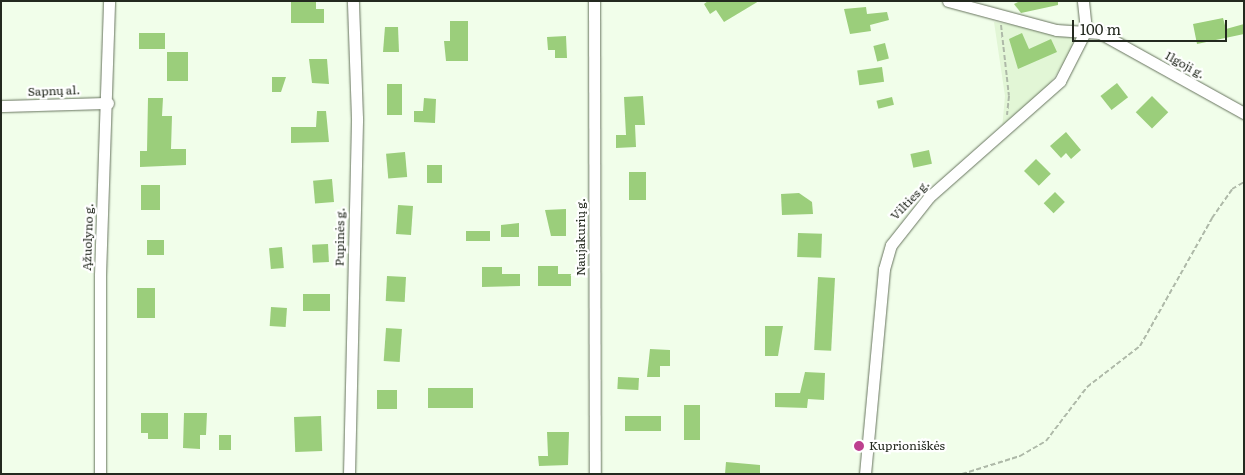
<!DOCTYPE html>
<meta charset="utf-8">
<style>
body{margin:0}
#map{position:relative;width:1245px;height:475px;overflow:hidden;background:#f1feea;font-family:Literata,serif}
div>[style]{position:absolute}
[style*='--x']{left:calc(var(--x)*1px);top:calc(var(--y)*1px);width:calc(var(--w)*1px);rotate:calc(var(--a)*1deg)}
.built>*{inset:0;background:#e2f6d6}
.building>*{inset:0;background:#9bce7b;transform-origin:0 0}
.path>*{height:2px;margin-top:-1px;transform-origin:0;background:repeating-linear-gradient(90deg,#aeb9a8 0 5px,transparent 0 7.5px)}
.roads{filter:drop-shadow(0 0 1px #67745e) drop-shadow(0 0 1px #67745e)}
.minor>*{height:11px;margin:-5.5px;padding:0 5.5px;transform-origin:5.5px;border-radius:5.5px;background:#fff}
.dots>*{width:14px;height:14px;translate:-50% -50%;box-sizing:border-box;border:2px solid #fff;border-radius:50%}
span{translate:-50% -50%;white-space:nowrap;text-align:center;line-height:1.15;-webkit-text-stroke:4.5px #fff;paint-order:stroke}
.street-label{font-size:12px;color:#23291f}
.poi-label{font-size:12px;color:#23291f}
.left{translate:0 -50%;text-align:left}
.frame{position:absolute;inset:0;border:2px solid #23291f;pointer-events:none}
.scale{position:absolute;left:1072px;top:20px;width:155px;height:22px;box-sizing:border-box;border:2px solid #23291f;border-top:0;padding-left:6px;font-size:15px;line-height:18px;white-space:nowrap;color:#23291f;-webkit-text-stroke:4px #fff;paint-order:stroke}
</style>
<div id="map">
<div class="built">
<i style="clip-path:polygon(994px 22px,1077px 35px,1071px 53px,1043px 93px,1002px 129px,1005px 96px)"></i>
</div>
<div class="building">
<i style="clip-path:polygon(291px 1px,316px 1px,316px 9px,324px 9px,324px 23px,291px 23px)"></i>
<i style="clip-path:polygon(708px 1px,759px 1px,724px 22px,716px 10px,710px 14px,704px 4px)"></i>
<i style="clip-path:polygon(1020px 1px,1058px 1px,1058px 5px,1021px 13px,1014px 4px)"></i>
<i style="clip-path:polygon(866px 7px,867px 14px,887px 12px,889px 20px,870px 25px,871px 31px,850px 34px,844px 9px)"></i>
<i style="clip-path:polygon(1223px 18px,1226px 29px,1244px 24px,1244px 34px,1197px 44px,1193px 24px)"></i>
<i style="clip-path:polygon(450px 21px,468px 21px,468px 61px,446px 61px,444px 41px,450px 41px)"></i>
<i style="clip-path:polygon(385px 27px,398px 27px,399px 52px,383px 52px)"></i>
<i style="left:139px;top:33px;width:26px;height:16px"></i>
<i style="clip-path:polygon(1022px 33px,1029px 49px,1051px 39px,1057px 52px,1018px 69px,1009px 39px)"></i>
<i style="clip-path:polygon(566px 36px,567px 58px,555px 58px,555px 50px,548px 50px,547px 37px)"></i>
<i style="left:885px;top:43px;width:16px;height:12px;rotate:76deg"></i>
<i style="left:167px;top:52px;width:21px;height:29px"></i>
<i style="clip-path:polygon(309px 59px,327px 59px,329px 84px,312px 83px)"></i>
<i style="left:882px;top:67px;width:15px;height:25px;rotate:82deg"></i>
<i style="clip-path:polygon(272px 77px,286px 77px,281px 92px,272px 92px)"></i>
<i style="left:1117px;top:83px;width:18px;height:21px;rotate:52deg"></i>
<i style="left:387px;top:84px;width:15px;height:31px"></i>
<i style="clip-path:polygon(643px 96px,645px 125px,635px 125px,636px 147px,616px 148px,616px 135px,626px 135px,624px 97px)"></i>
<i style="left:1152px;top:96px;width:23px;height:23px;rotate:45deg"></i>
<i style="left:892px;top:97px;width:8px;height:16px;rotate:76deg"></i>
<i style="clip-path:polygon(148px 98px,163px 98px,162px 116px,172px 116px,171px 149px,186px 149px,186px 165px,140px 167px,140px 151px,147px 151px)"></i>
<i style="clip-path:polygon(424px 98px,436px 99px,435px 123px,414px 122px,414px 111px,423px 111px)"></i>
<i style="clip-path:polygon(317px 111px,326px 111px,329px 142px,291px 143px,291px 127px,316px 127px)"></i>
<i style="clip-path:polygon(1066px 132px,1081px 150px,1071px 159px,1066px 153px,1061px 158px,1050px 146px)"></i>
<i style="left:929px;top:150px;width:14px;height:19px;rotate:78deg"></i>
<i style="left:405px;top:152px;width:25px;height:19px;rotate:85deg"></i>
<i style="left:1036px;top:159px;width:21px;height:17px;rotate:45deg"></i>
<i style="left:427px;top:165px;width:15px;height:18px"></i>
<i style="left:629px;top:172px;width:17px;height:28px"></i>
<i style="left:332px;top:179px;width:23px;height:19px;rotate:85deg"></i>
<i style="left:141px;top:185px;width:19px;height:25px"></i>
<i style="left:1055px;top:192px;width:14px;height:16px;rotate:45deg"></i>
<i style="clip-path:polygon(799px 193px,812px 202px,813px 214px,782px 215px,781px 194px)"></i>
<i style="left:413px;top:206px;width:29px;height:15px;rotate:94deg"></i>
<i style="clip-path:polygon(566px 209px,566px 236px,551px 236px,545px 210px)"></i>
<i style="clip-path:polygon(519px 223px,519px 237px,501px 237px,501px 225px)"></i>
<i style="left:466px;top:231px;width:24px;height:10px"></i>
<i style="left:798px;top:233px;width:24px;height:24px;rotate:2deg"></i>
<i style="left:147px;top:240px;width:17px;height:15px"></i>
<i style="left:328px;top:244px;width:18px;height:16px;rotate:87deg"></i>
<i style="left:282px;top:247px;width:21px;height:13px;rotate:85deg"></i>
<i style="clip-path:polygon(538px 266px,558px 266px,558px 274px,571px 274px,571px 286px,538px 286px)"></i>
<i style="clip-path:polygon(482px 267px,502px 267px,502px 274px,520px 274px,520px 286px,482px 287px)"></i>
<i style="left:387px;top:276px;width:19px;height:25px;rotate:3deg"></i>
<i style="left:818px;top:277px;width:17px;height:73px;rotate:3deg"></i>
<i style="left:137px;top:288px;width:18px;height:30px"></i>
<i style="left:303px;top:294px;width:27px;height:17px"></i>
<i style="left:271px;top:307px;width:16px;height:19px;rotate:4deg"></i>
<i style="clip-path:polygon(765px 326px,783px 326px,778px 356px,765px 356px)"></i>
<i style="left:386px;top:328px;width:16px;height:33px;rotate:4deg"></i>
<i style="clip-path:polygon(650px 349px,670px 350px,670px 366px,660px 366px,660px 377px,647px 377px)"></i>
<i style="clip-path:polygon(805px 372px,825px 373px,824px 400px,808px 399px,807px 408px,775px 407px,775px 393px,800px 393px)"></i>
<i style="left:618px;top:377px;width:21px;height:12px;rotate:3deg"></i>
<i style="left:473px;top:388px;width:20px;height:45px;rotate:90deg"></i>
<i style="left:377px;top:390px;width:20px;height:19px"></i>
<i style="left:684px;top:405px;width:16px;height:35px"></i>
<i style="clip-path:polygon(141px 413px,168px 413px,168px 439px,148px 439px,148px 433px,141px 433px)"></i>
<i style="clip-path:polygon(184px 413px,207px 413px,206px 435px,200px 435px,200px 449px,183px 448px)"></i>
<i style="left:321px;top:416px;width:35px;height:27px;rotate:88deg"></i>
<i style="left:625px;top:416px;width:36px;height:15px"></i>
<i style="clip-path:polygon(547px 432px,569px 432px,568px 465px,539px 466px,538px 456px,548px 456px)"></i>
<i style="left:219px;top:435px;width:12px;height:15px"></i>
<i style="clip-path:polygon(726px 462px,760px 465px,760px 474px,725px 474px)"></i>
</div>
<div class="path">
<i style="--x:1001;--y:25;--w:71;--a:83.6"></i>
<i style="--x:1009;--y:96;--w:19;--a:96"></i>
<i style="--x:962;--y:474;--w:61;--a:-17.2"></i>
<i style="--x:1020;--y:456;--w:30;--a:-30"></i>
<i style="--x:1046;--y:441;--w:68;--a:-52.8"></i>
<i style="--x:1087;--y:387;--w:67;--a:-37.7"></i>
<i style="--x:1140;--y:346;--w:147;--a:-60.6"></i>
<i style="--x:1212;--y:218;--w:35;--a:-55"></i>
<i style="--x:1232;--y:189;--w:14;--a:-30"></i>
</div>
<div class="roads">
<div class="minor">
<i style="--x:594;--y:1;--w:473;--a:89.9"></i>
<i style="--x:948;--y:1;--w:112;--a:15"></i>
<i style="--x:1056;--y:30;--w:44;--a:3.9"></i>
<i style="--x:1100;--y:33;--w:165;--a:29.1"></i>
<i style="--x:1;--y:106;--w:107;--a:-1.6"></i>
<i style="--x:100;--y:474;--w:199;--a:-90"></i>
<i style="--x:100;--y:275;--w:274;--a:-88.1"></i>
<i style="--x:349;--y:474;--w:356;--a:-88.7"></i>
<i style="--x:357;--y:118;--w:117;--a:-92"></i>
<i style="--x:865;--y:474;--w:206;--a:-84.7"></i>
<i style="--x:884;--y:269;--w:25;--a:-74"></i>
<i style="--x:891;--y:245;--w:61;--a:-51.6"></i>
<i style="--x:929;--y:197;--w:175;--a:-41.5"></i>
<i style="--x:1060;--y:81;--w:57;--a:-63"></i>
<i style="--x:1086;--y:30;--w:29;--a:-96"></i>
</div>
</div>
<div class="dots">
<i style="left:859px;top:446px;background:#bd408f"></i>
</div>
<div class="street-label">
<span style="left:1185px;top:65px;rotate:29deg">Ilgoji g.</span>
<span style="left:54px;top:91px;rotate:-2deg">Sapnų al.</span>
<span style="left:910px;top:200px;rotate:-46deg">Vilties g.</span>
<span style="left:88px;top:237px;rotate:-88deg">Ąžuolyno g.</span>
<span style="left:340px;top:237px;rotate:-89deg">Pupinės g.</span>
<span style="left:581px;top:237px;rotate:-90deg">Naujakurių g.</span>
</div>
<div class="poi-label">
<span class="left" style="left:869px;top:446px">Kuprioniškės</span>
</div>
<div class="frame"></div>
<div class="scale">100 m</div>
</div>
